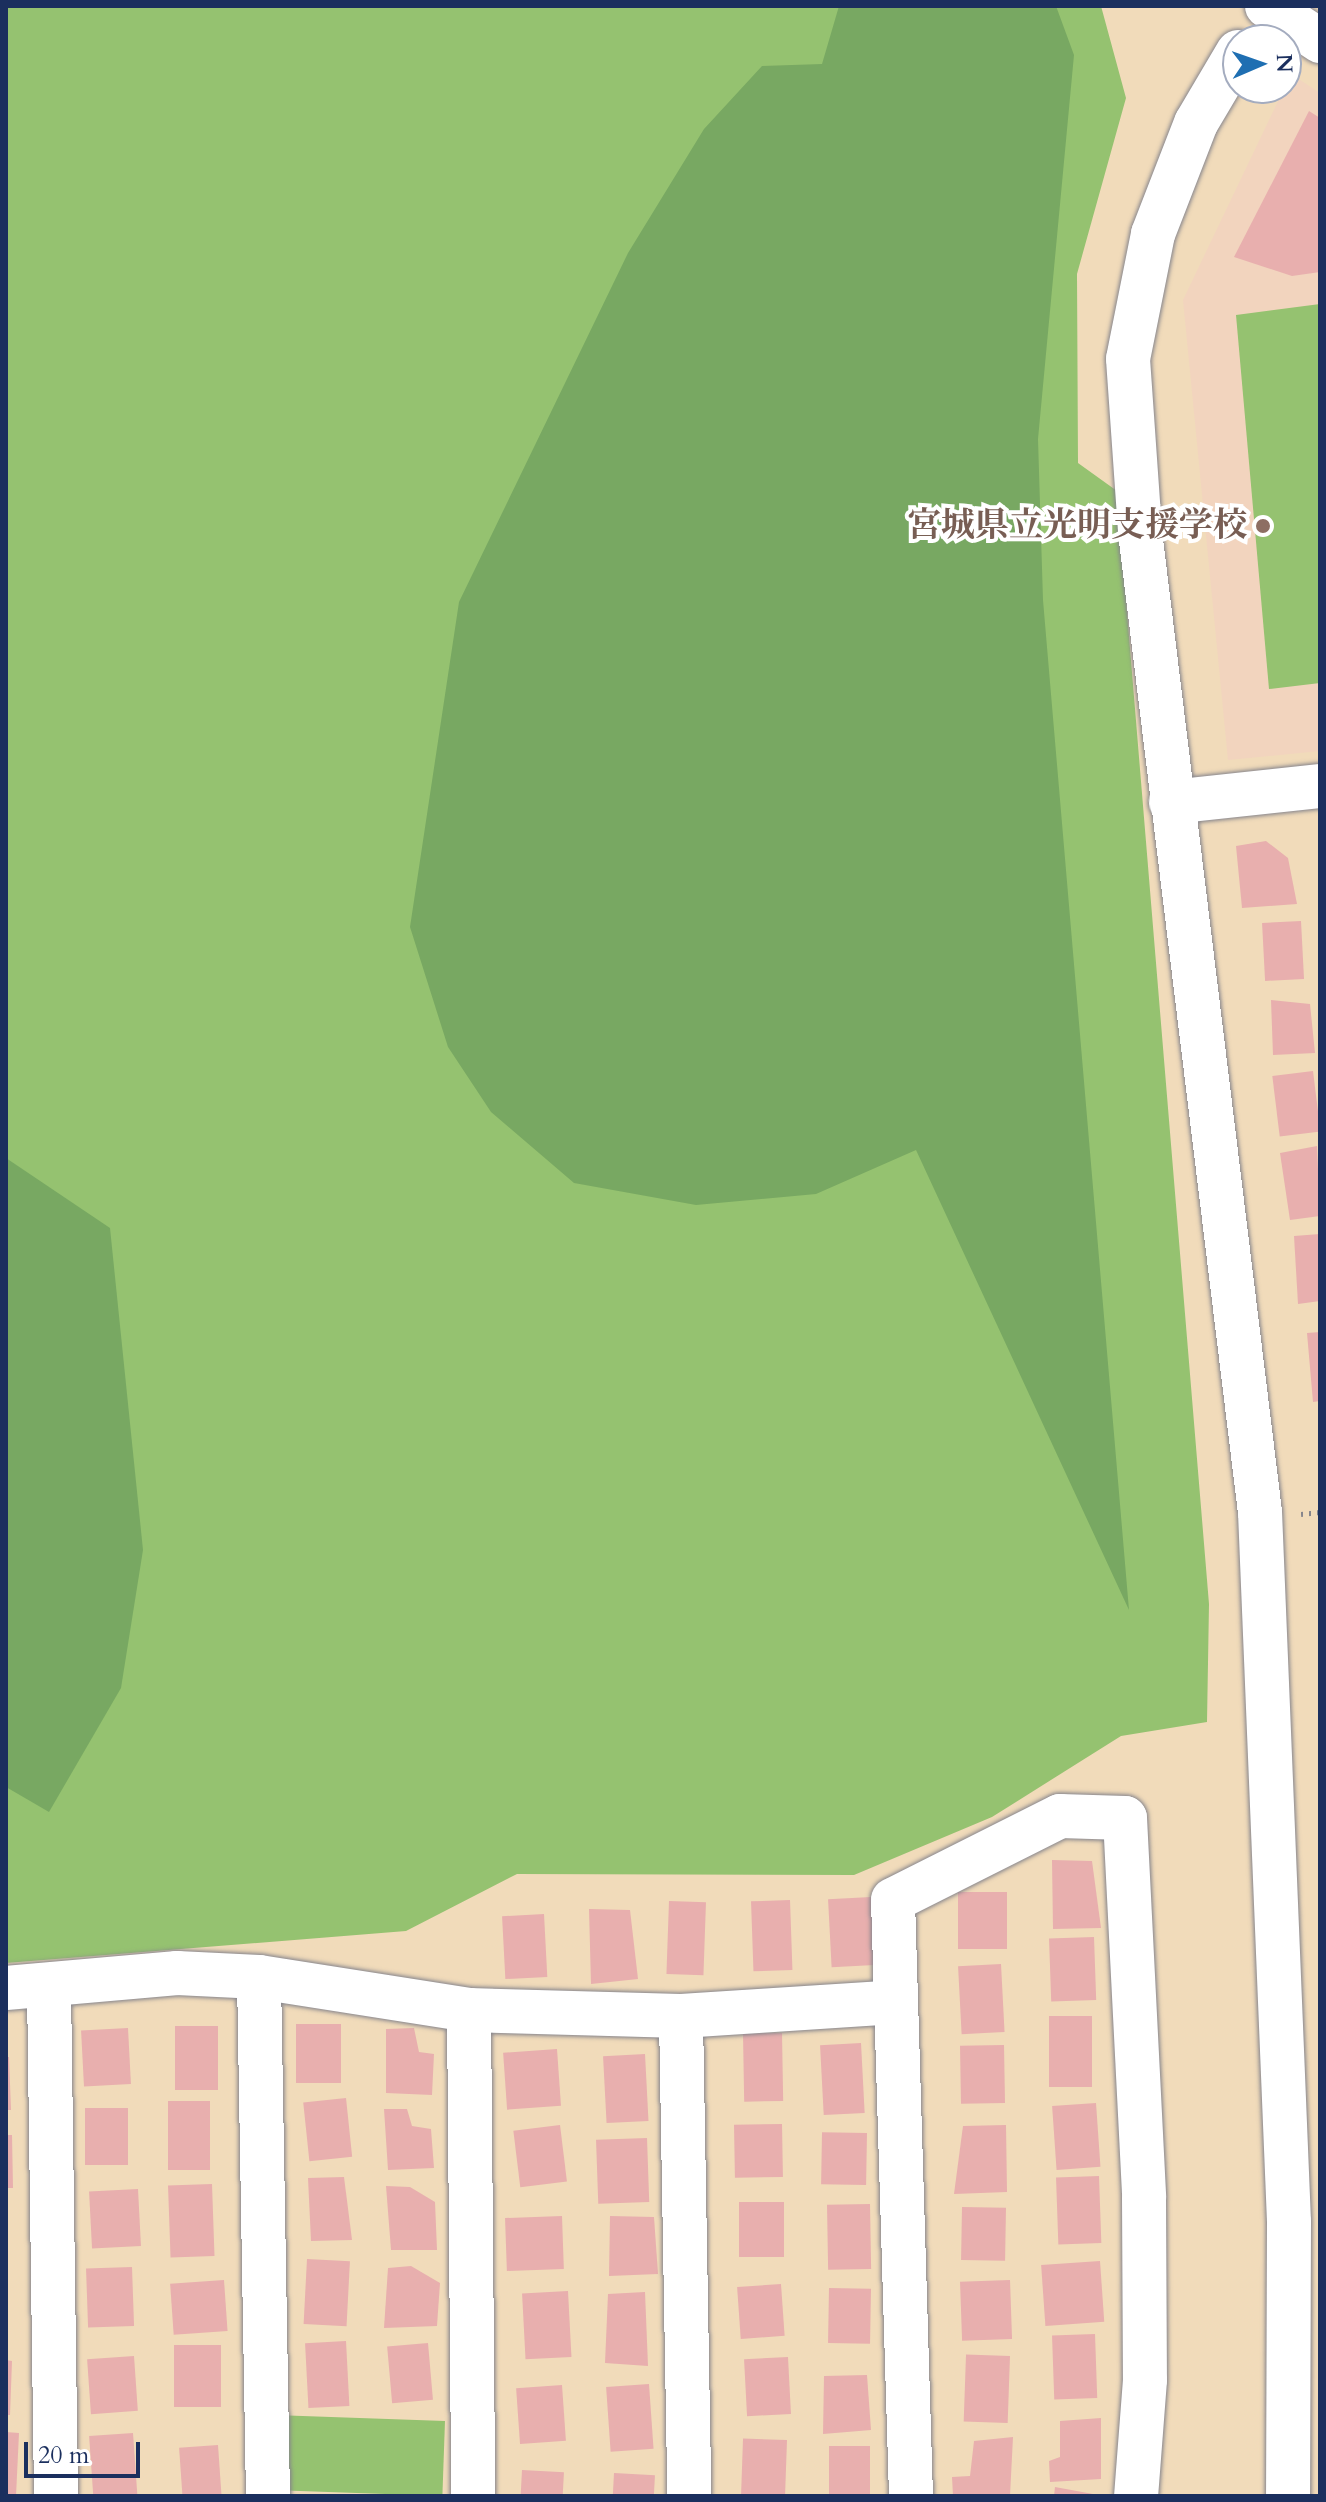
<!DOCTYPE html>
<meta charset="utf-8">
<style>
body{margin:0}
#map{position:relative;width:1326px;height:2502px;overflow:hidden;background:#f1dbba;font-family:Cardo,"Noto Serif JP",serif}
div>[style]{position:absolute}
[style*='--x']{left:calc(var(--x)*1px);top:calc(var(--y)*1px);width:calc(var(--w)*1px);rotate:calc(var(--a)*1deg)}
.built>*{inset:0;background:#f2d4be}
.green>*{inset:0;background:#95c270;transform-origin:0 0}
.forest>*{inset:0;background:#78a862}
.building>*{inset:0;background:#e8afae;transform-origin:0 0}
.path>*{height:5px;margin-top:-2.5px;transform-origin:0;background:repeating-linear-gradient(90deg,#86858c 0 2px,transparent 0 8px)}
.roads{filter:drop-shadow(0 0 2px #86858c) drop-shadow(0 0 2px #86858c)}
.minor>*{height:44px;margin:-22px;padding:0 22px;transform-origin:22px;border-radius:22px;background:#fff}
.dots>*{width:22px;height:22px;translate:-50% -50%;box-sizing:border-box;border:4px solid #fff;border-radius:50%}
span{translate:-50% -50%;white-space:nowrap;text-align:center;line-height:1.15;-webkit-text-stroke:8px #fff;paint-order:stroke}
.education-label{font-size:34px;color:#785e54;font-weight:700}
.right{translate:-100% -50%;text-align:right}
.frame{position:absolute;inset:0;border:8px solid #1b2f5e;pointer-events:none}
.north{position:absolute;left:1222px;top:24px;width:80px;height:80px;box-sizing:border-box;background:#fff;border:2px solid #a4acbf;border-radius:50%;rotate:88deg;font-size:22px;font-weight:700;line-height:32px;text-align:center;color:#1b2f5e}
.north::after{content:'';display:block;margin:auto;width:28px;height:36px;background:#1f6fb2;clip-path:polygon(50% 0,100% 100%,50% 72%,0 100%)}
.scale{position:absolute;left:24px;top:2442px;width:116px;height:36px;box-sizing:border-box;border:4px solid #1b2f5e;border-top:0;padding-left:10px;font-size:24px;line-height:28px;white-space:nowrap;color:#1b2f5e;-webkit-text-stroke:6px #fff;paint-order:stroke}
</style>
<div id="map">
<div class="built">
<i style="clip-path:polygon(1291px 74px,1320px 93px,1320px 751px,1228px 760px,1183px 300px)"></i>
</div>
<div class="green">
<i style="clip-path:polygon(6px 6px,1101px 6px,1126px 98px,1077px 274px,1078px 463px,1117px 491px,1209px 1604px,1207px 1722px,1121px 1736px,992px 1817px,854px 1875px,517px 1874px,406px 1931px,6px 1963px)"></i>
<i style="clip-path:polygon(1320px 304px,1320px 683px,1269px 689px,1236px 315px)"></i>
<i style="left:445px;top:2421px;width:75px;height:164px;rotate:92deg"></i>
</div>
<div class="forest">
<i style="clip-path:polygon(839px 6px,1056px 6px,1074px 55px,1038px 439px,1043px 600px,1129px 1610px,916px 1150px,816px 1194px,696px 1205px,574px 1183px,491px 1112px,448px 1047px,410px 927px,459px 602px,628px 253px,704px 129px,762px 66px,822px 64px)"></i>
<i style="clip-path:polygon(6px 1158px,110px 1228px,143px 1550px,121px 1688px,49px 1812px,6px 1787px)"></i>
</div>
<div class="building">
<i style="clip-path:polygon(1309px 111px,1320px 118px,1320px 272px,1292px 276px,1234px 257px)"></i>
<i style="clip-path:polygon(1266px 841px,1288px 858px,1297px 904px,1242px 908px,1236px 846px)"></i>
<i style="left:1301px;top:921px;width:58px;height:39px;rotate:87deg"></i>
<i style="clip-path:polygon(1271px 1000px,1310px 1004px,1315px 1053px,1273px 1055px)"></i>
<i style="left:1313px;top:1071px;width:61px;height:41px;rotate:83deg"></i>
<i style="clip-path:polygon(1317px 1146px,1320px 1216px,1290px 1220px,1280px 1153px)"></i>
<i style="clip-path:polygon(1320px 1234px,1320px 1301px,1298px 1304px,1294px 1236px)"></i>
<i style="clip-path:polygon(1320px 1332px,1320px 1401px,1313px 1402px,1307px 1333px)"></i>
<i style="clip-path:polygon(1052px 1860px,1092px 1861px,1101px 1928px,1053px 1929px)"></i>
<i style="left:958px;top:1892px;width:49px;height:57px"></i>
<i style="left:871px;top:1897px;width:68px;height:43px;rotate:87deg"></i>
<i style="left:790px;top:1900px;width:70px;height:39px;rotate:88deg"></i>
<i style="left:669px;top:1901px;width:37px;height:73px;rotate:2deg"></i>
<i style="clip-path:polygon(589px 1909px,630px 1910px,638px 1979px,591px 1984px)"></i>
<i style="left:544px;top:1914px;width:63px;height:42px;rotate:87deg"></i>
<i style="left:1094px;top:1937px;width:63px;height:45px;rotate:88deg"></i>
<i style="left:1001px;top:1964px;width:68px;height:43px;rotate:87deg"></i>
<i style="left:1049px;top:2016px;width:43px;height:71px"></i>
<i style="left:296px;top:2024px;width:45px;height:59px"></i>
<i style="left:175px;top:2026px;width:43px;height:64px"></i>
<i style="left:128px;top:2028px;width:56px;height:47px;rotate:87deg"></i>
<i style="clip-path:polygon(414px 2028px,419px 2052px,434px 2054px,432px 2095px,386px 2093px,386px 2029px)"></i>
<i style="left:782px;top:2033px;width:68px;height:39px;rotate:89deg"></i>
<i style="left:861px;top:2043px;width:70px;height:41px;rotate:87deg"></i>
<i style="left:1004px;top:2045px;width:58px;height:44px;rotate:89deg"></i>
<i style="left:557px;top:2049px;width:57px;height:54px;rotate:86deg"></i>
<i style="left:645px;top:2054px;width:67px;height:42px;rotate:87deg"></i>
<i style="clip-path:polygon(6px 2057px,9px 2057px,11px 2110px,6px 2110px)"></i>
<i style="left:346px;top:2098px;width:59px;height:43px;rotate:84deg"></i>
<i style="left:168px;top:2101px;width:42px;height:69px"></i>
<i style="left:1096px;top:2103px;width:64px;height:44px;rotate:86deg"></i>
<i style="left:85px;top:2108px;width:43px;height:57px"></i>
<i style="clip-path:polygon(384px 2109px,407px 2109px,412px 2126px,431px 2129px,434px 2168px,388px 2170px)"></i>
<i style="left:782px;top:2124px;width:53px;height:48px;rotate:89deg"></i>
<i style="left:560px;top:2125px;width:57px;height:47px;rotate:83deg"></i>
<i style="clip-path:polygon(1006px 2125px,1007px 2192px,954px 2194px,963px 2126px)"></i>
<i style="left:867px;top:2133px;width:52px;height:45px;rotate:91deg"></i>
<i style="clip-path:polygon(6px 2135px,12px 2135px,13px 2188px,6px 2188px)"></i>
<i style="left:647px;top:2138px;width:64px;height:51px;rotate:88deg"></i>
<i style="left:1099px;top:2176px;width:67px;height:43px;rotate:88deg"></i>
<i style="clip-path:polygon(344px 2177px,352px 2240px,311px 2241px,308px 2178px)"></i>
<i style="left:212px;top:2184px;width:72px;height:44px;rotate:88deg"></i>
<i style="clip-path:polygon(386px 2186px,410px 2187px,435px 2202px,437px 2250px,391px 2250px)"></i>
<i style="left:138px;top:2189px;width:57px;height:49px;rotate:87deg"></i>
<i style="left:739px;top:2202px;width:45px;height:55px"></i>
<i style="left:870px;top:2204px;width:65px;height:43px;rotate:89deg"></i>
<i style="left:962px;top:2207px;width:44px;height:53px;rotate:1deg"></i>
<i style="left:562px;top:2216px;width:53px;height:57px;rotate:88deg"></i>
<i style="clip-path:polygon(610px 2216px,654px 2217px,658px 2274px,609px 2276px)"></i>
<i style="left:307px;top:2259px;width:43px;height:65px;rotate:3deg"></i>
<i style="left:1100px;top:2261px;width:61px;height:59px;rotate:86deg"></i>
<i style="clip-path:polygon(411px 2266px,440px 2283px,437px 2326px,384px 2328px,388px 2268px)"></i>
<i style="left:132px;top:2267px;width:59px;height:46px;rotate:88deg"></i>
<i style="left:224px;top:2280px;width:51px;height:54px;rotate:86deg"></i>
<i style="left:1010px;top:2280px;width:59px;height:50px;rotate:88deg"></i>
<i style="left:781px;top:2284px;width:52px;height:44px;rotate:86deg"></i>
<i style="left:829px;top:2288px;width:42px;height:55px;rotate:1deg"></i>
<i style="left:568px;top:2291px;width:66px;height:46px;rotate:87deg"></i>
<i style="clip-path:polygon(645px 2292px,648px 2366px,605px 2363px,608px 2294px)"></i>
<i style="left:1095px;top:2334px;width:64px;height:43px;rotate:88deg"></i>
<i style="left:346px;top:2341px;width:65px;height:41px;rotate:87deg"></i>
<i style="left:428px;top:2343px;width:57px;height:41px;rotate:85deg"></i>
<i style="left:174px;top:2345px;width:47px;height:62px"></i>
<i style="left:134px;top:2356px;width:55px;height:47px;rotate:86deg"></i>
<i style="left:1010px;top:2356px;width:67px;height:44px;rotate:92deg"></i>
<i style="left:788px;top:2357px;width:57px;height:44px;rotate:87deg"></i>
<i style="clip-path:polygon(6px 2360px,12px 2361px,10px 2415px,6px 2415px)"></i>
<i style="clip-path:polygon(867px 2375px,871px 2430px,823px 2434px,824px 2376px)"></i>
<i style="left:649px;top:2384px;width:65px;height:43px;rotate:86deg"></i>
<i style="left:562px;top:2385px;width:56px;height:46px;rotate:86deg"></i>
<i style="clip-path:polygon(1101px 2418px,1101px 2479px,1050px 2482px,1049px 2461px,1060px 2457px,1060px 2421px)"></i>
<i style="clip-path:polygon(6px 2432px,19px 2433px,16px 2496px,6px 2496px)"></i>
<i style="left:133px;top:2433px;width:62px;height:44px;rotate:86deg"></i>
<i style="clip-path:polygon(1013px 2437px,1010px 2496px,953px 2496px,952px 2477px,970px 2476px,974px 2441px)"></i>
<i style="left:787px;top:2440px;width:56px;height:44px;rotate:92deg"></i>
<i style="left:218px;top:2445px;width:51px;height:39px;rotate:86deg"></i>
<i style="left:870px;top:2446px;width:50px;height:41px;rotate:90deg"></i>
<i style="left:522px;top:2470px;width:42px;height:26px;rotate:3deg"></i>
<i style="left:614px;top:2473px;width:41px;height:23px;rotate:3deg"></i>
<i style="clip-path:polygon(1055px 2487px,1093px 2494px,1093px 2496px,1054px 2496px)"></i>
</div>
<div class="path">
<i style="--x:1301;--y:1514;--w:19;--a:-6"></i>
</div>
<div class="roads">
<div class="minor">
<i style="--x:1267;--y:6;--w:64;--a:33.4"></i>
<i style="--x:1238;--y:52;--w:82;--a:120.6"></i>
<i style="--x:1196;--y:123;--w:119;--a:111.2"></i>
<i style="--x:1153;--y:234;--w:127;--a:101.3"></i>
<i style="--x:1128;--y:359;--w:173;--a:86"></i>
<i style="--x:1140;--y:532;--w:987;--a:83.02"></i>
<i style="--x:1260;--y:1512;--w:711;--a:87.66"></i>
<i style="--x:1289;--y:2222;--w:274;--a:90.2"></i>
<i style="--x:1171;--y:802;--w:150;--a:-6.1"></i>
<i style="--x:259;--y:1977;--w:519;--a:89.01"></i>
<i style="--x:49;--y:1987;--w:509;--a:89.21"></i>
<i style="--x:6;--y:1988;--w:172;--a:-5"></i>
<i style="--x:177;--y:1973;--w:82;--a:2.8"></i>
<i style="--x:259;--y:1977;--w:213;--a:8.9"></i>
<i style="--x:469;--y:2010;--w:212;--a:1.6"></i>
<i style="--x:681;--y:2016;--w:215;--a:-3.7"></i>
<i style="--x:469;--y:2010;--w:486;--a:89.5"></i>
<i style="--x:681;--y:2016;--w:480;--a:89"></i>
<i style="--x:911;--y:2496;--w:596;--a:-91.73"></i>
<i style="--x:893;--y:1900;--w:187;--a:-26.7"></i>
<i style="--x:1060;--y:1816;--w:65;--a:1.8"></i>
<i style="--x:1125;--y:1818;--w:380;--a:87.1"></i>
<i style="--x:1144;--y:2198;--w:182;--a:89.7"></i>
<i style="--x:1145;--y:2380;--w:116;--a:94.4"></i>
</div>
</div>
<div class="dots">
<i style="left:1263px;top:526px;background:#8d6e63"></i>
</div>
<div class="education-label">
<span class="right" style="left:1247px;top:526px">宮城県立光明支援学校</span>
</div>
<div class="frame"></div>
<div class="north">N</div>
<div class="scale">20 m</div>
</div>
